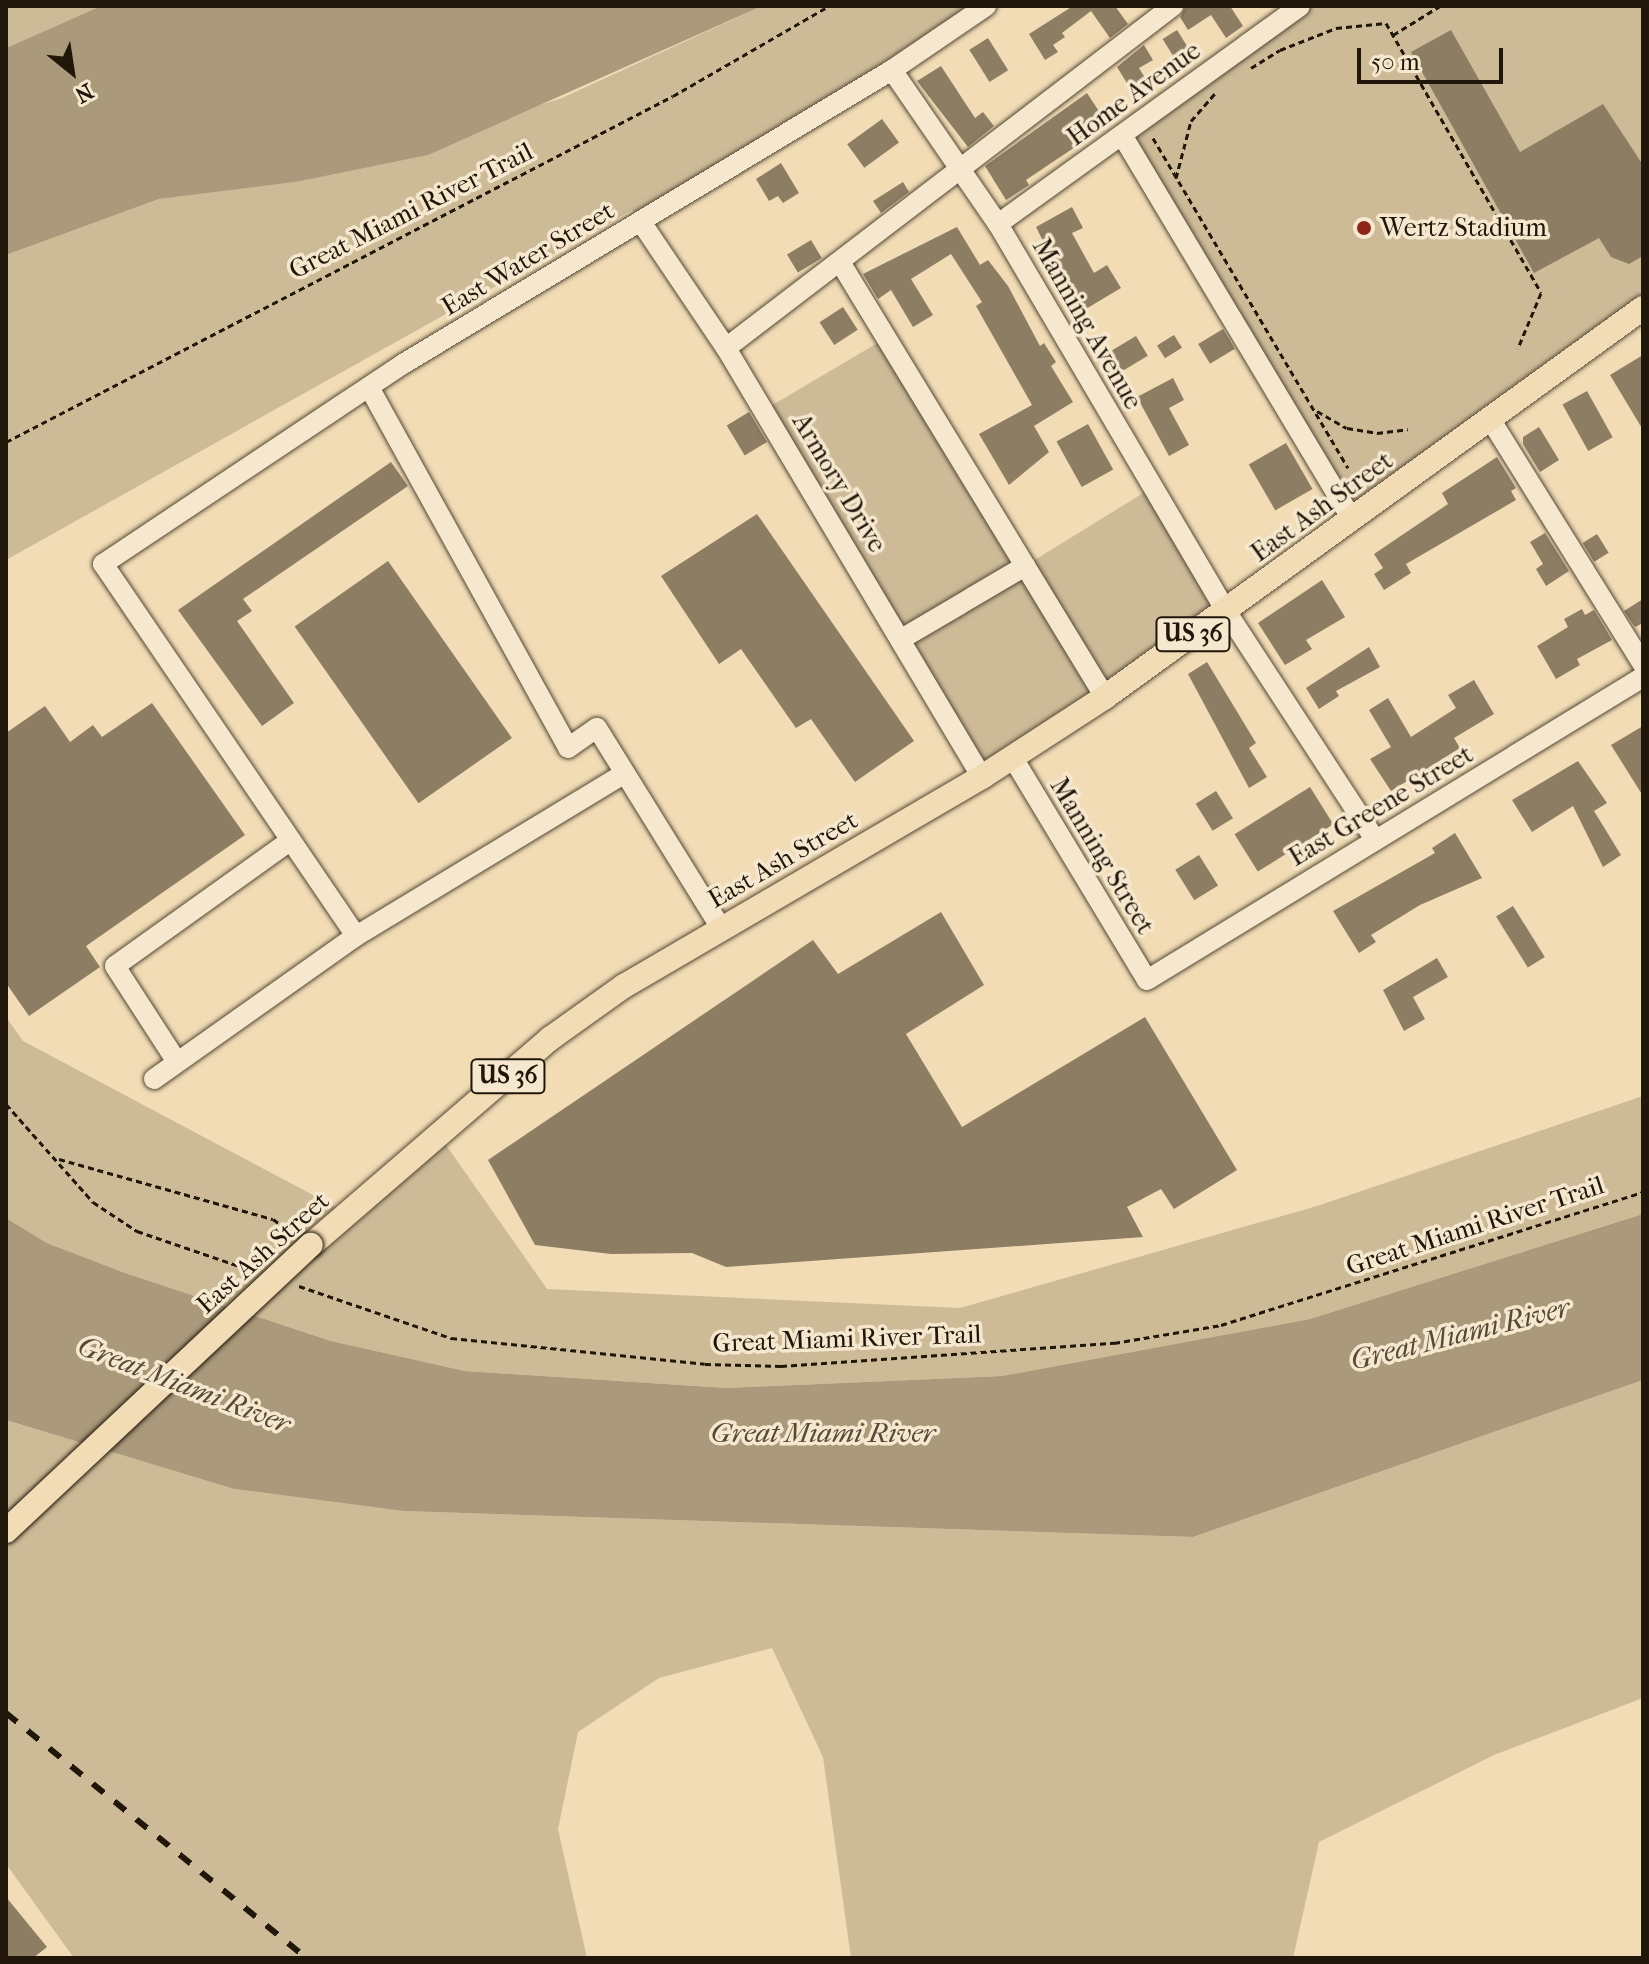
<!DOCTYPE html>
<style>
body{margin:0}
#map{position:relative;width:1649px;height:1964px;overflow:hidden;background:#f1dcb5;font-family:"IM FELL French Canon",serif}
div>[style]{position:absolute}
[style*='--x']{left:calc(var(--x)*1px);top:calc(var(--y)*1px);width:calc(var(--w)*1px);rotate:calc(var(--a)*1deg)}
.green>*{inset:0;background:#cdbb98}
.water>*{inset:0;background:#aa997b}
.building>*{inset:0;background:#8d7d63;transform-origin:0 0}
.path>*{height:3px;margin-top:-1.5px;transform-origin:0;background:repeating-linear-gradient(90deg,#20170a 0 6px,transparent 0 10px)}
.roads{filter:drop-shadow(0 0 2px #544835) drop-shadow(0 0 2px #544835)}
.minor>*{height:20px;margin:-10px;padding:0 10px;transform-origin:10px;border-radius:10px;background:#f6e8cf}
.major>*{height:24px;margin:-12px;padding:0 12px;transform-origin:12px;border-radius:12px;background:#f1dcb5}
.rail>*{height:6px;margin-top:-3px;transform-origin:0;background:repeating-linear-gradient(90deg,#20170a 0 14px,transparent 0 28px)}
.bridges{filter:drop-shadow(0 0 2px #20170a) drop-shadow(0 0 2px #20170a)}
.major-bridge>*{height:24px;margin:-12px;padding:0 12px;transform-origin:12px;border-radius:12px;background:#f1dcb5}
.dots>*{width:22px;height:22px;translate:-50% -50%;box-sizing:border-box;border:4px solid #f6e8cf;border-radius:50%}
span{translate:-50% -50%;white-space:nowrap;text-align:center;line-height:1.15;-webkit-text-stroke:7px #f6e8cf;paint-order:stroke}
.shield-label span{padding:2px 6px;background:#f6e8cf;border:2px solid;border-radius:6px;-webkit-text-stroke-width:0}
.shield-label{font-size:24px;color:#20170a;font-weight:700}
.street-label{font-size:26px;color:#20170a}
.poi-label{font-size:26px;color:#20170a}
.left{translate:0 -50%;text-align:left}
.water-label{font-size:28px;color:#574b37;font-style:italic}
.frame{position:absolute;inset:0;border:8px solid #20170a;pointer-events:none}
.north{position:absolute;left:32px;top:32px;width:80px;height:80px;-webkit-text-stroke:6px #f6e8cf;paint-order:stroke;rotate:150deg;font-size:22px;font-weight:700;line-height:32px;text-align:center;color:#20170a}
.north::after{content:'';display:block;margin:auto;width:28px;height:36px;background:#20170a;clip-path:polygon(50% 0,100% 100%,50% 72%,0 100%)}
.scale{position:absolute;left:1357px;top:48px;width:146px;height:36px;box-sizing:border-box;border:4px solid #20170a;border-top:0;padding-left:10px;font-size:24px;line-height:28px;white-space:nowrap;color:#20170a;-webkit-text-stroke:6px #f6e8cf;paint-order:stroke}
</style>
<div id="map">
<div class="green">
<i style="clip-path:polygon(6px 6px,101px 6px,6px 48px)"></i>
<i style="clip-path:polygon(762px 6px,986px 6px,641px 222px,632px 210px,6px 560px,6px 255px,159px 199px,295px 182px,562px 98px)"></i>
<i style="clip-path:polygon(1300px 6px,1643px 6px,1643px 308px,1352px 519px,1122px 135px)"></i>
<i style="clip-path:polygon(886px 338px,1025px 566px,1153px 487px,1226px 611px,982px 777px,764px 410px)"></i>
<i style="clip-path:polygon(6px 1017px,23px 1041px,347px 1213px,439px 1135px,547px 1289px,960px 1308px,1317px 1206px,1643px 1096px,1643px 1214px,1310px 1319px,1002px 1376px,726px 1388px,465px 1371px,331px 1341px,125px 1273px,47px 1243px,6px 1218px)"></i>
<i style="clip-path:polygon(1643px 1380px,1643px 1698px,1494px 1755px,1319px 1842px,1293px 1958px,851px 1958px,823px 1757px,772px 1648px,659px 1678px,578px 1732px,558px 1829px,587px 1958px,74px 1958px,6px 1864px,6px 1420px,234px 1489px,403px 1511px,1193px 1537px)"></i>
</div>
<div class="water">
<i style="clip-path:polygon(101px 6px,762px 6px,428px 155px,295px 182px,159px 199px,6px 255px,6px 48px)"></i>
<i style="clip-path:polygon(1643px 1214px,1643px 1380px,1193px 1537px,403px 1511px,234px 1489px,6px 1420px,6px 1218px,47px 1243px,125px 1273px,331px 1341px,465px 1371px,726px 1388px,1002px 1376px,1310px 1319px)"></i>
</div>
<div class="building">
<i style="clip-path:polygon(1073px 6px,1115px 6px,1128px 24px,1110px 38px,1091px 11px,1062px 33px,1065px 37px,1053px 45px,1058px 52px,1045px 60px,1029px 34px)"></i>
<i style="clip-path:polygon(1186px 6px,1230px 6px,1243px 26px,1226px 38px,1211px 15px,1188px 30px,1180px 17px)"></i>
<i style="left:1177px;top:30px;width:36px;height:17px;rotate:58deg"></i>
<i style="clip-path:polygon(1451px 30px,1520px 152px,1603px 104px,1643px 165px,1643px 256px,1629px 264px,1611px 257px,1599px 238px,1534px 273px,1411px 52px)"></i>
<i style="left:988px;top:38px;width:38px;height:22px;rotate:58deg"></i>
<i style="clip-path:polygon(1144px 45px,1153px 60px,1139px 68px,1153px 91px,1138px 101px,1117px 67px)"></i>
<i style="clip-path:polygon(941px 66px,975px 118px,983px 112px,994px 126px,968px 147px,917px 81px)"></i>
<i style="clip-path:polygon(1087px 93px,1108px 125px,1026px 180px,1029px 185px,1006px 200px,985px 166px)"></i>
<i style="left:882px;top:119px;width:29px;height:43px;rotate:54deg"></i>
<i style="clip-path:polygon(781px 163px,799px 193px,783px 203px,778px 196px,769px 201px,756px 179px)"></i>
<i style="clip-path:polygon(903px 182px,909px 192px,881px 213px,873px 201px)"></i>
<i style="clip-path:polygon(1072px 207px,1083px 228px,1072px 233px,1094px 273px,1107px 265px,1121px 288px,1079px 313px,1036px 227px)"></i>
<i style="clip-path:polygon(957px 227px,980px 265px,988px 260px,1008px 286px,1040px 346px,1044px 343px,1056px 362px,1051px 366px,1073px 402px,1034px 426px,1049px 452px,1009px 485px,979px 434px,1032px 405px,976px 306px,982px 302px,951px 254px,911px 279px,933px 315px,913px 327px,891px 290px,878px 299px,863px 274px)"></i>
<i style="left:811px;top:240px;width:21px;height:28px;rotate:59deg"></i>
<i style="left:843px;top:307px;width:27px;height:28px;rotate:57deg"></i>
<i style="left:1223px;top:329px;width:23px;height:29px;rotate:59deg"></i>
<i style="left:1174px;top:335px;width:15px;height:20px;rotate:58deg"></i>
<i style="left:1136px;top:336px;width:23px;height:37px;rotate:59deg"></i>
<i style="clip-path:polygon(1643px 355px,1643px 430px,1610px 375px)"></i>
<i style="clip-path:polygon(1173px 378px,1184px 400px,1169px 408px,1189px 445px,1169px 456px,1137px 397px)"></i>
<i style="left:1587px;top:391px;width:53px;height:28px;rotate:61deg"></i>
<i style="left:749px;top:412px;width:35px;height:26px;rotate:59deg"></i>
<i style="left:1088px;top:424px;width:52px;height:36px;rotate:61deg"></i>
<i style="clip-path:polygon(1539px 427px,1559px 460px,1540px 472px,1523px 444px,1523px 437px)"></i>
<i style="left:1286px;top:443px;width:53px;height:43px;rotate:60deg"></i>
<i style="clip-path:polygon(1497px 457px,1516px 488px,1511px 491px,1516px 500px,1406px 564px,1411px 573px,1384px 590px,1374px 574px,1383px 568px,1374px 554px,1448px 504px,1442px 493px)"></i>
<i style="clip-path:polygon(391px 462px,408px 486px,243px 599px,252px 611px,237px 621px,294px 703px,262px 726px,178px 610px)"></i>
<i style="clip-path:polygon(757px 514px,914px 741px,855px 782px,811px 719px,796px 728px,741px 649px,719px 664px,661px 576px)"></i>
<i style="clip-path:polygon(1545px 533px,1569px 571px,1546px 586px,1536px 569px,1543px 564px,1530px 542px)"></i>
<i style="left:1597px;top:534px;width:22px;height:17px;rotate:58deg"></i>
<i style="left:388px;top:561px;width:216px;height:114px;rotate:55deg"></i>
<i style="clip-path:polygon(1322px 580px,1345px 617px,1306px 640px,1312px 649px,1285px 665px,1258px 623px)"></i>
<i style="clip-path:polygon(1643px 599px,1643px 623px,1635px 627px,1624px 611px)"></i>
<i style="clip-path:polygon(1582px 609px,1585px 615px,1594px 610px,1612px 640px,1577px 659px,1580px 665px,1556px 679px,1537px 646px,1568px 627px,1564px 619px)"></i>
<i style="clip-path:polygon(1369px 647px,1380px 667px,1336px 691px,1339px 696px,1319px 709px,1306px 688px)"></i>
<i style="clip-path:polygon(1207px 662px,1256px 743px,1249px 748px,1267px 777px,1249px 788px,1188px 674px)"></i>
<i style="clip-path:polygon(1474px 680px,1494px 714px,1454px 738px,1460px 748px,1391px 791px,1370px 759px,1391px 747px,1369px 710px,1388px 698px,1411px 737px,1456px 708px,1448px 695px)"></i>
<i style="clip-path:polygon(152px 703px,245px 835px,86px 946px,100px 967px,29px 1016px,6px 983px,6px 733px,45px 706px,70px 742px,93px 725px,102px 737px)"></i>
<i style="clip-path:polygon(1643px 726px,1643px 796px,1611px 745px)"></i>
<i style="clip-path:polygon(1578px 761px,1607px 803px,1594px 811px,1621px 855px,1603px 867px,1573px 806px,1532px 832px,1512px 800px)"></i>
<i style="left:1310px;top:787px;width:44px;height:89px;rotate:58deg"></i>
<i style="left:1216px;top:791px;width:32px;height:24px;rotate:58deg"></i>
<i style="clip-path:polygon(1455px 833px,1482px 878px,1420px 905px,1371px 935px,1376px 942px,1359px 953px,1333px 911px,1435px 853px,1432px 848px)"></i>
<i style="left:1199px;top:855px;width:36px;height:28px;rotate:58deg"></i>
<i style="left:1513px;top:906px;width:60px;height:20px;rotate:58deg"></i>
<i style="clip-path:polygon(941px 912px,984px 985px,906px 1034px,962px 1127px,1145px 1017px,1237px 1170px,1174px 1209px,1161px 1189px,1127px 1207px,1143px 1237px,726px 1267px,692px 1253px,611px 1254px,535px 1245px,488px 1160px,813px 940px,838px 974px)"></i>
<i style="clip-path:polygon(1437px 958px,1448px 977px,1413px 997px,1425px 1019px,1404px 1031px,1383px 990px)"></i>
<i style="clip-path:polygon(6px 1897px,47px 1947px,33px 1958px,6px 1958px)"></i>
</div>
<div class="path">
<i style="--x:1393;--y:35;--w:55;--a:-31.7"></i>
<i style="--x:1251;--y:68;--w:34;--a:-32"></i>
<i style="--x:1280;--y:50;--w:60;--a:-21.4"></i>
<i style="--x:1336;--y:28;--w:50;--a:-5.7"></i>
<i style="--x:1386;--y:23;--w:311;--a:60.1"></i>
<i style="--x:1541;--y:293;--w:60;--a:112.7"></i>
<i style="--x:1153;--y:138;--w:383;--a:59.4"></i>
<i style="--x:1176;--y:178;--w:59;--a:-75.3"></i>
<i style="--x:1191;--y:121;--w:37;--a:-49"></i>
<i style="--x:1317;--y:411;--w:34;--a:30"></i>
<i style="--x:1347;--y:428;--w:30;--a:9"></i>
<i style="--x:1377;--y:433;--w:31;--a:-7"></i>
<i style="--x:6;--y:442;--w:751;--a:-27.42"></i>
<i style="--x:673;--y:96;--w:180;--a:-30"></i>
<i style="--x:6;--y:1104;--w:131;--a:48.4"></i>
<i style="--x:93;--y:1202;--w:53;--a:33.4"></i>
<i style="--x:137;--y:1231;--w:120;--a:18.9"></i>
<i style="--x:59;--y:1159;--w:222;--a:15.7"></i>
<i style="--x:273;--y:1219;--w:26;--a:36"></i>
<i style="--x:299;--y:1286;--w:161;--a:18.9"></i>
<i style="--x:451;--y:1338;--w:255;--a:5.8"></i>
<i style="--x:705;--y:1364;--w:76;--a:1.5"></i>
<i style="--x:781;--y:1366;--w:334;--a:-4"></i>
<i style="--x:1114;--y:1343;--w:109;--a:-9.5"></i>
<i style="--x:1221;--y:1325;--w:442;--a:-17.5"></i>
</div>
<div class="roads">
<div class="minor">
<i style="--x:892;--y:70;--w:187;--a:55.5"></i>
<i style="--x:998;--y:224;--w:449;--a:59.5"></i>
<i style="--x:1226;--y:611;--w:273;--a:56.9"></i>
<i style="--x:1122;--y:135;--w:448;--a:59.1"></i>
<i style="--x:641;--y:222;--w:152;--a:56"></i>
<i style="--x:726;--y:348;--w:500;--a:59.2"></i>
<i style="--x:998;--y:224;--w:372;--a:-35.8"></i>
<i style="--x:840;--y:262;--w:509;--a:58.65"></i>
<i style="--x:726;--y:348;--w:563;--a:-37.42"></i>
<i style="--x:369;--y:387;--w:412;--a:61.1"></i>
<i style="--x:568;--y:748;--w:35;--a:-35"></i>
<i style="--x:597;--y:728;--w:235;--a:58.2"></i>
<i style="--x:1492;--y:422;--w:286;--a:58.1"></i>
<i style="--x:903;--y:638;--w:142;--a:-30.5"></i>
<i style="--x:1013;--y:758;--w:259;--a:58.9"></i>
<i style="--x:1147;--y:980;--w:581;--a:-31.42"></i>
<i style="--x:356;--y:936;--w:450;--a:-124.2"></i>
<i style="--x:103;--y:564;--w:361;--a:-33.7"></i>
<i style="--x:403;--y:364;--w:571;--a:-31.02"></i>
<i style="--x:892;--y:70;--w:114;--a:-34.2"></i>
<i style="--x:177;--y:1062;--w:114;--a:-122.9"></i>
<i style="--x:115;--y:966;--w:216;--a:-35.6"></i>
<i style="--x:154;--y:1079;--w:247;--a:-35.3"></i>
<i style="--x:356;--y:936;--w:312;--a:-31.2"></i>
</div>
<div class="major">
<i style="--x:311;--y:1245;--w:317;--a:-40.8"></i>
<i style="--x:551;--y:1038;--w:90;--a:-35.5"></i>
<i style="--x:624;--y:986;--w:415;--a:-30.3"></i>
<i style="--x:982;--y:777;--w:147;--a:-33"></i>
<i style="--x:1105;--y:697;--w:664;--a:-35.87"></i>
</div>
</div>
<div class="rail">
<i style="--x:6;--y:1713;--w:387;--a:39.2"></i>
</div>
<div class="bridges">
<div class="major-bridge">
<i style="--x:6;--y:1531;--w:418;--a:-43.2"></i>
</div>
</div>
<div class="dots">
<i style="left:1364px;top:228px;background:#8f2418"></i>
</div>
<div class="shield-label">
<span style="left:1193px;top:634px">US 36</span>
<span style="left:508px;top:1076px">US 36</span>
</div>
<div class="street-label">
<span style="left:1134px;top:94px;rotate:-36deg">Home Avenue</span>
<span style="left:411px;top:211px;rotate:-27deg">Great Miami River Trail</span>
<span style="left:528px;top:259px;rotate:-31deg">East Water Street</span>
<span style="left:1087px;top:324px;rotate:60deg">Manning Avenue</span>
<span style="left:839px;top:483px;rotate:59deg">Armory Drive</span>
<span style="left:1322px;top:507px;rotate:-36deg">East Ash Street</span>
<span style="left:1381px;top:806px;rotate:-31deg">East Greene Street</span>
<span style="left:1102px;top:856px;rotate:59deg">Manning Street</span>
<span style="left:783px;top:860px;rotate:-30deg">East Ash Street</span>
<span style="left:1475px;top:1226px;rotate:-18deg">Great Miami River Trail</span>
<span style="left:263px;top:1253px;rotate:-42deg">East Ash Street</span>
<span style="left:847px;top:1339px;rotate:-2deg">Great Miami River Trail</span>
</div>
<div class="poi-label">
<span class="left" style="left:1380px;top:228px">Wertz Stadium</span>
</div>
<div class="water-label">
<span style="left:1460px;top:1334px;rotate:-14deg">Great Miami River</span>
<span style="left:184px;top:1385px;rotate:21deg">Great Miami River</span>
<span style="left:823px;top:1433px">Great Miami River</span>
</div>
<div class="frame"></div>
<div class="north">N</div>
<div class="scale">50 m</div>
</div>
